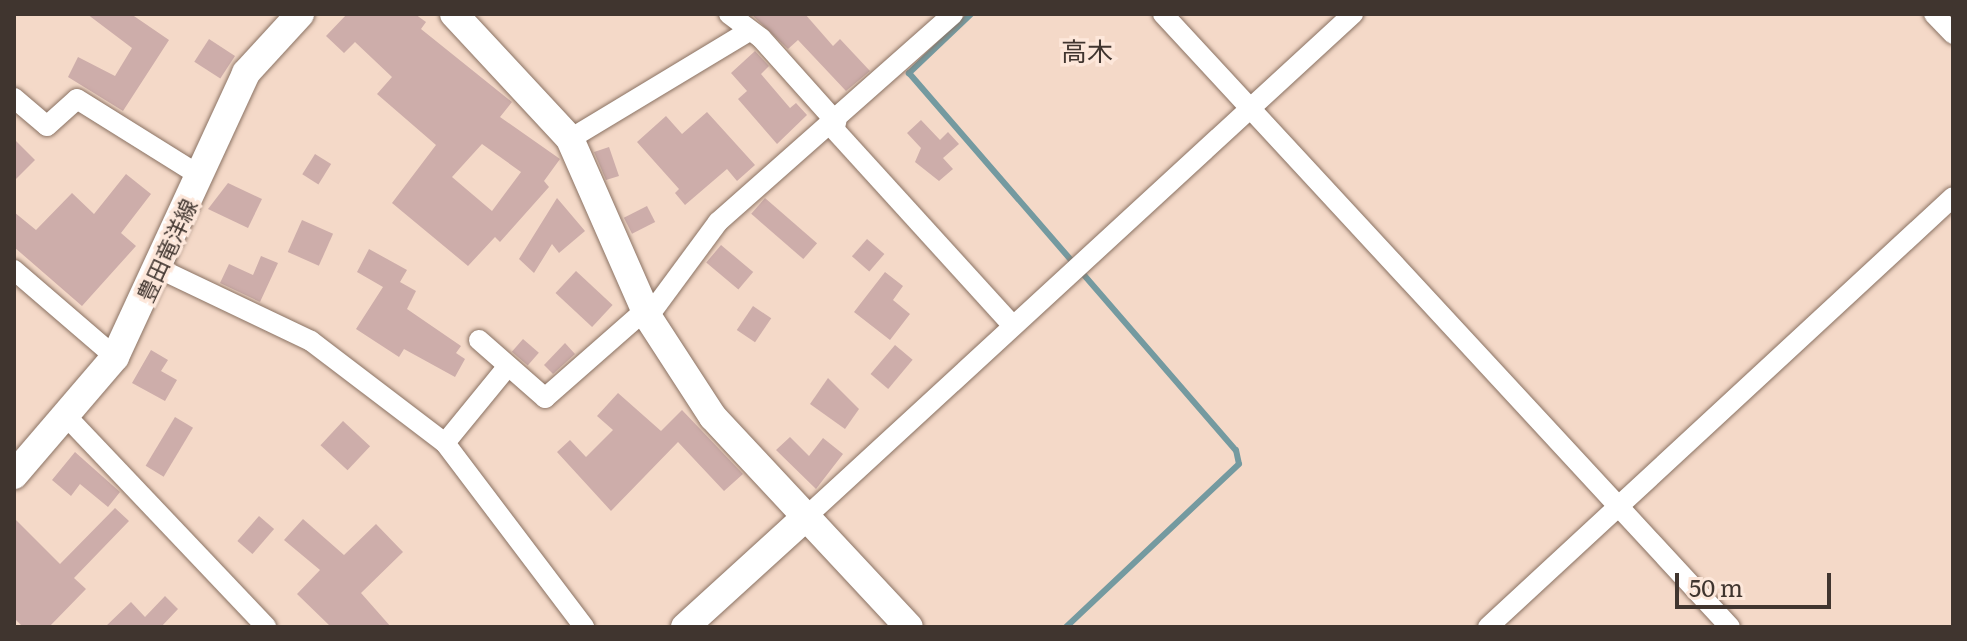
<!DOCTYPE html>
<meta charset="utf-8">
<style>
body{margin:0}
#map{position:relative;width:1967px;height:641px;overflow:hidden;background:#f4d9c8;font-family:Literata,"Noto Sans JP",serif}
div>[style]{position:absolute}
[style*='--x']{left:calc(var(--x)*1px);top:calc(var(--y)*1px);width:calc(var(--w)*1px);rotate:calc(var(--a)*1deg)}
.stream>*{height:6px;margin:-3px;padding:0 3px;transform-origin:3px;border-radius:3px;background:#749aa0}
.building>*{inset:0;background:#cdadaa;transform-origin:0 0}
.roads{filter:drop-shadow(0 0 2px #8a7263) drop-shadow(0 0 2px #8a7263)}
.street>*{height:20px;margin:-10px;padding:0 10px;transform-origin:10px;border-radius:10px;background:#fff}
.secondary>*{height:28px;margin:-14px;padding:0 14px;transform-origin:14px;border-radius:14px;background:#fff}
span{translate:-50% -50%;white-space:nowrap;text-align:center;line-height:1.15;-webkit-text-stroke:7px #fde7da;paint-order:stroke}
.street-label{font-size:22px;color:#40352f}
.quarter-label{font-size:26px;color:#40352f}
.frame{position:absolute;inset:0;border:16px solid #40352f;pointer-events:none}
.scale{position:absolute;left:1675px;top:573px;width:156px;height:36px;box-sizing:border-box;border:4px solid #40352f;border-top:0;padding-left:10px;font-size:24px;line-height:28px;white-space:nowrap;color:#40352f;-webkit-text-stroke:6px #fde7da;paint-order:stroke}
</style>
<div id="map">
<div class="stream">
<i style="--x:971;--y:14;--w:86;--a:136.4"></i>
<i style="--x:909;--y:73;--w:499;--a:49.1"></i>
<i style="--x:1236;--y:450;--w:14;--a:78"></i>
<i style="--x:1239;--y:464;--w:238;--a:136.7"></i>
</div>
<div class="building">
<i style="clip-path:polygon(87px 14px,131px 14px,169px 40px,123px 111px,68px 77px,78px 57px,115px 76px,132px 48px)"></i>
<i style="clip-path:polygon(evenodd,347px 14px,415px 14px,426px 22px,421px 29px,512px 102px,500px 117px,560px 159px,544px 181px,549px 187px,500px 242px,495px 237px,468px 266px,392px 203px,436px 145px,377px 94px,392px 77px,355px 42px,344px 53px,326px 36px,347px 14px,482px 144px,521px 172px,492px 211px,452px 177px,482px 144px)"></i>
<i style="clip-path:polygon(751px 14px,805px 14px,833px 46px,840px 39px,870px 71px,846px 91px,798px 40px,788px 49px)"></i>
<i style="left:209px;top:39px;width:31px;height:27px;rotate:33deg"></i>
<i style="clip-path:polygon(755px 51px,769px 66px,761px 74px,790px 108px,796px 103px,807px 115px,777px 144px,738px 99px,747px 91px,731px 73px)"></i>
<i style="clip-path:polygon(707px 112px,755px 165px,737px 181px,727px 169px,685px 205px,675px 193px,679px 189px,637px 142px,666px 116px,682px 134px)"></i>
<i style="clip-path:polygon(921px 120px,940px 140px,948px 132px,959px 144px,943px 158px,953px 169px,939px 181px,915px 162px,921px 148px,907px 133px)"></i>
<i style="clip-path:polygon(14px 139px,35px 160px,14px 181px)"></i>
<i style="clip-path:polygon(609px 147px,619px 176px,606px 180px,594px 152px)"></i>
<i style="left:315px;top:154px;width:19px;height:24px;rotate:32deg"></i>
<i style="clip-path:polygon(126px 174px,151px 194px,121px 233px,136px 246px,82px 306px,14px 247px,14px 212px,36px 230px,72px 193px,94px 214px)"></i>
<i style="clip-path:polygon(228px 183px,262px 199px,248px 228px,208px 209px)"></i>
<i style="clip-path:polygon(557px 198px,585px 231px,559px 253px,552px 244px,534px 273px,519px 259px)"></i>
<i style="left:765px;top:198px;width:69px;height:21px;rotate:41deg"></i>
<i style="left:647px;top:206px;width:18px;height:26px;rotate:63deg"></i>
<i style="left:302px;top:220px;width:34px;height:35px;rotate:24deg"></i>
<i style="left:867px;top:239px;width:23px;height:23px;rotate:41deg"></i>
<i style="left:721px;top:245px;width:42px;height:23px;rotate:40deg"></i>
<i style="clip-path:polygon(369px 249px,407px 270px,400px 282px,416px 291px,407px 309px,461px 346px,456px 353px,465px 359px,455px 377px,404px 349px,399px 357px,356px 329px,383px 287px,357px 272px)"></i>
<i style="clip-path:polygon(261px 256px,278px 263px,260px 302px,220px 283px,229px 264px,253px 275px)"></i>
<i style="left:576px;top:271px;width:50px;height:30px;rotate:43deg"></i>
<i style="clip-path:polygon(885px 272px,903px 286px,893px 300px,910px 314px,890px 340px,854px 312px)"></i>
<i style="left:753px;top:306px;width:22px;height:29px;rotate:34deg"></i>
<i style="left:523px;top:339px;width:21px;height:17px;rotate:41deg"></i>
<i style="clip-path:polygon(565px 343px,575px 354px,553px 374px,544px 365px)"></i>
<i style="left:895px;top:345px;width:23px;height:38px;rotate:40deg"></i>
<i style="clip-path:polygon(151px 350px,168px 360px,161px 371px,177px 380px,165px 401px,132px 383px)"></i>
<i style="clip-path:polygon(828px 378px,859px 409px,845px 429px,810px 404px)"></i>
<i style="clip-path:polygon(618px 393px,661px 431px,682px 410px,743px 474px,724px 491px,678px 442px,611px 511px,557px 452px,570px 440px,586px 457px,613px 430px,597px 416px)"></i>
<i style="left:175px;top:417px;width:21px;height:57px;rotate:31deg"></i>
<i style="left:343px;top:421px;width:37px;height:33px;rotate:43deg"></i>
<i style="clip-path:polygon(790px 437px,809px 456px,823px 438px,843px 454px,816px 489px,776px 450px)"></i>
<i style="clip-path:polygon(75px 452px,120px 492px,108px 507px,80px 484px,71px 496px,52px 480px)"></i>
<i style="clip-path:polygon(115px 508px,129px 521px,74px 578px,86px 589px,49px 627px,23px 627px,14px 618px,14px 518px,60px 564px)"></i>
<i style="left:259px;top:516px;width:20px;height:33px;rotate:41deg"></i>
<i style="clip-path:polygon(303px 519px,344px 555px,376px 524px,403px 552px,361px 593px,391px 627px,331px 627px,297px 594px,320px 570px,284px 540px)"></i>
<i style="clip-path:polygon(165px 596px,178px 609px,161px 627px,105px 627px,131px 602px,145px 617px)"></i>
</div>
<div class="roads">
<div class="street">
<i style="--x:729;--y:14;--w:40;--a:37"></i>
<i style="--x:761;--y:38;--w:113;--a:48.2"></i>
<i style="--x:1163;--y:14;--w:835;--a:47.23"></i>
<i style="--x:1934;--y:14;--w:28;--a:46"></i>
<i style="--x:14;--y:98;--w:43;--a:40.3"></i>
<i style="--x:47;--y:126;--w:40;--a:-42"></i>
<i style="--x:77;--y:99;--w:145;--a:32"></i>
<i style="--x:831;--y:126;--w:270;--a:47.7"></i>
<i style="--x:570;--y:139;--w:205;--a:-31.1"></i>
<i style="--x:160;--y:269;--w:167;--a:25.5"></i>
<i style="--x:311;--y:341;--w:168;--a:37.3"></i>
<i style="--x:445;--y:443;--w:231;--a:52.9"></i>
<i style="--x:14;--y:270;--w:133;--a:40.7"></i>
<i style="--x:648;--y:317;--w:118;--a:-53.6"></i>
<i style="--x:718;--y:222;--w:314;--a:-41.5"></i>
<i style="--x:479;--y:340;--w:88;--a:41.3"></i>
<i style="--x:545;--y:398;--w:133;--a:-41.3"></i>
<i style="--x:68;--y:418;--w:288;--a:46.5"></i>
<i style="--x:445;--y:443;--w:99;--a:-50.7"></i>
<i style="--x:807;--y:516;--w:742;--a:-42.6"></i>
<i style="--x:1488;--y:627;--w:633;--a:-42.76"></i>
</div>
<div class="secondary">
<i style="--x:454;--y:14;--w:171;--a:47.1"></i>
<i style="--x:570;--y:139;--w:194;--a:66.3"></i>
<i style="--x:648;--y:317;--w:119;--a:57"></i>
<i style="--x:713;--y:417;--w:287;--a:47"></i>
<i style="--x:14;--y:475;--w:155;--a:-49.4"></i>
<i style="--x:115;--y:357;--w:313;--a:-65.2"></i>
<i style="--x:246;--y:73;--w:80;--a:-47.5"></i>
<i style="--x:685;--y:627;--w:165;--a:-42.3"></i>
</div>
</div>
<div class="street-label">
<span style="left:166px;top:250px;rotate:-65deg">豊田竜洋線</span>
</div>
<div class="quarter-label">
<span style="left:1087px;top:50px">高木</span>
</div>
<div class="frame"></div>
<div class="scale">50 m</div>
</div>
